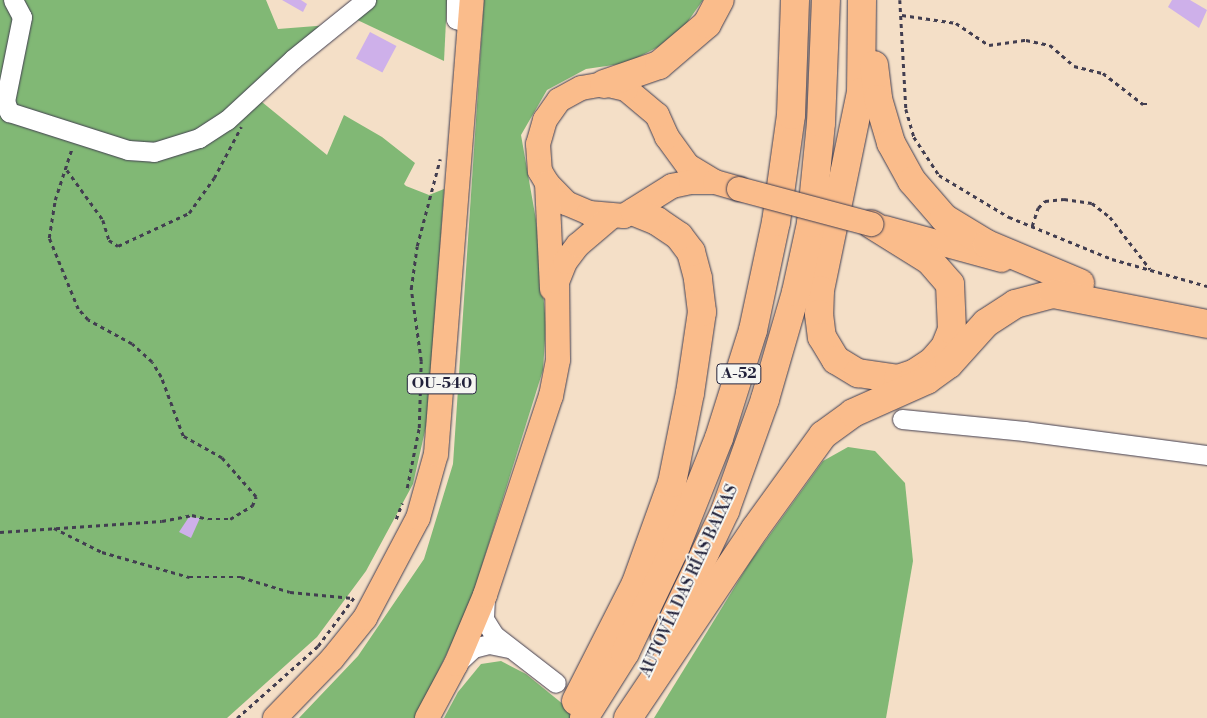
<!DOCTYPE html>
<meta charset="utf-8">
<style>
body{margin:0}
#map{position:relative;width:1207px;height:718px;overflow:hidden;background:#f4dfc7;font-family:"Libre Bodoni",serif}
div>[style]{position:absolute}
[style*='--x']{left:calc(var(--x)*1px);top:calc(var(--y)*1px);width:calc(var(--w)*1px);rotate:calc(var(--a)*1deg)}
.forest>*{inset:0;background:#81b875}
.building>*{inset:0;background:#ceb0ea;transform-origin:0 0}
.path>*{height:2.5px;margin-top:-1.25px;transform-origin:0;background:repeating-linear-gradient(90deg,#423e50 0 4px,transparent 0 8px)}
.roads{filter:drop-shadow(0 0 1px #423e50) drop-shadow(0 0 1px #423e50)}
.minor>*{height:19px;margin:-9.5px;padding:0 9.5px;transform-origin:9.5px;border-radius:9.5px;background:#fff}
.major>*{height:24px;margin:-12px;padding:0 12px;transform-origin:12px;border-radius:12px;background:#fabc8b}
.highway>*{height:28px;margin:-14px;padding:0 14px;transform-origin:14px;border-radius:14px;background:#fabc8b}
.bridges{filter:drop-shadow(0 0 1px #423e50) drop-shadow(0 0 1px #423e50)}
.major-bridge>*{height:24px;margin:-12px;padding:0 12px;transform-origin:12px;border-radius:12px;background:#fabc8b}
span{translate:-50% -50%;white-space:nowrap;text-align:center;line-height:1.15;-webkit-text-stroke:4px #f6f6f2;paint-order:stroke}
.shield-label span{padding:1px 4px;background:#f6f6f2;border:1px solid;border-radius:4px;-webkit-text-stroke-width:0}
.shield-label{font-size:15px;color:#22223b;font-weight:700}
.street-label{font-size:16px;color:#22223b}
</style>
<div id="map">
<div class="forest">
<i style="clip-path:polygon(0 0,266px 0,278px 29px,329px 25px,257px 98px,327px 155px,344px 115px,382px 137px,415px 163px,404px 184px,406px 186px,429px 195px,444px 189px,429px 413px,413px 484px,366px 571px,317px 637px,227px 718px,0 718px)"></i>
<i style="clip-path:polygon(357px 0,447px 0,444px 61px,351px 17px)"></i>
<i style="clip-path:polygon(484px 0,703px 0,686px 24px,658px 47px,627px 63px,586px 69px,547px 90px,521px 135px,536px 220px,546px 324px,543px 370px,469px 607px,416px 718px,299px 718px,358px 656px,424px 559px,453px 464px)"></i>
<i style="clip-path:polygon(848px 447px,875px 451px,905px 483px,913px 561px,886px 718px,654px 718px,750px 562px,823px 461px)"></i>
<i style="clip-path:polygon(501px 661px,526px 674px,580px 718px,444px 718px,458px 692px,481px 664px)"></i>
</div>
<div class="building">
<i style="clip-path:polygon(282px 0,301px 0,307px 4px,303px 12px)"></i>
<i style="clip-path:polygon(1172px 0,1190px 0,1207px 10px,1199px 28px,1168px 7px)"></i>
<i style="left:370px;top:32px;width:30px;height:30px;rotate:28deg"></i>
<i style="clip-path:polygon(189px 517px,200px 518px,191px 538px,179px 532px)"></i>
</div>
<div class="path">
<i style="--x:900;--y:0;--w:109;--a:86.8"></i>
<i style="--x:906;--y:109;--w:29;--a:74"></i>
<i style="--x:914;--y:137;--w:45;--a:56.7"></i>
<i style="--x:939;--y:175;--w:82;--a:31"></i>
<i style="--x:1009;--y:217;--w:111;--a:22.2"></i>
<i style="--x:1112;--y:259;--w:99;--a:15.9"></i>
<i style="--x:902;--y:15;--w:55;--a:8.4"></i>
<i style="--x:956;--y:23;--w:40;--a:34"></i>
<i style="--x:989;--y:45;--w:37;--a:-8"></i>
<i style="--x:1026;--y:40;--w:25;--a:12"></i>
<i style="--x:1050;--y:45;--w:32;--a:41"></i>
<i style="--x:1074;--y:66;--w:30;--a:14"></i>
<i style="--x:1103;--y:73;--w:51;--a:37.8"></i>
<i style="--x:1143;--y:104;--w:5;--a:0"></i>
<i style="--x:67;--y:170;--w:62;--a:54.2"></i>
<i style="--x:103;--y:220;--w:21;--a:73"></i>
<i style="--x:109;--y:240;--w:11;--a:34"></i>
<i style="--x:118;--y:246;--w:78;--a:-24.9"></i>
<i style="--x:189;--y:213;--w:43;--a:-54.5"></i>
<i style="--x:214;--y:178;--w:58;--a:-62.1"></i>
<i style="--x:1032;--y:226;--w:19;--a:-72"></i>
<i style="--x:1038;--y:208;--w:10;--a:-45"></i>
<i style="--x:1045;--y:201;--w:19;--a:-6"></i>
<i style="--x:1064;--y:199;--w:28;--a:8"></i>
<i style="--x:1092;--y:203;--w:23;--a:38"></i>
<i style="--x:1110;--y:217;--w:66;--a:52.4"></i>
<i style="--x:407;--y:488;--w:61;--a:-78.7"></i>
<i style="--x:419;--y:428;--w:67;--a:-88.3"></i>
<i style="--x:421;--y:361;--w:73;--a:-97.9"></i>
<i style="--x:411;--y:289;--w:43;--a:-82.1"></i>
<i style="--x:417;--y:246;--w:90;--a:-75.2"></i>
<i style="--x:396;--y:519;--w:17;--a:-69"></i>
<i style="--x:54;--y:528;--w:54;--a:26.6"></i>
<i style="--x:102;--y:552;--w:91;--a:16"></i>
<i style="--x:189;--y:577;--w:52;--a:0"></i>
<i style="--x:241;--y:577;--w:51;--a:17"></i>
<i style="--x:290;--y:592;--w:63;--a:5.4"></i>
<i style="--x:0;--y:532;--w:162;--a:-3.9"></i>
<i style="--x:162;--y:521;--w:31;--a:-11"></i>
<i style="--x:192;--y:515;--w:16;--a:14"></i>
<i style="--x:208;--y:519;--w:22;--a:0"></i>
<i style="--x:230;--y:519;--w:26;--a:-31"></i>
<i style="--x:252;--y:506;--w:10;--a:-66"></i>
<i style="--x:256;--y:497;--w:52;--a:-131.1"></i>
<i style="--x:222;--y:458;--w:45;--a:-150.6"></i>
<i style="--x:183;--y:436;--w:63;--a:-110.4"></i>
<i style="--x:161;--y:377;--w:17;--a:-121"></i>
<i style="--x:152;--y:362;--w:27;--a:-138"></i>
<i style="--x:132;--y:344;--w:50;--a:-151.4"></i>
<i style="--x:88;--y:320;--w:15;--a:-132"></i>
<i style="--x:78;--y:309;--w:77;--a:-112.2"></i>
<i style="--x:49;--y:238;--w:38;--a:-81"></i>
<i style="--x:55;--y:200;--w:55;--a:-71.9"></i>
<i style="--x:237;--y:718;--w:108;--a:-41.6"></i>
<i style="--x:318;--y:646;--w:62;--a:-53.5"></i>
</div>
<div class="roads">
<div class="minor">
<i style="--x:13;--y:0;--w:19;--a:62"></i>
<i style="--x:22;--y:17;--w:86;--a:101.4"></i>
<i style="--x:5;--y:101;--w:12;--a:70"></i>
<i style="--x:9;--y:112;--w:125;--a:17.7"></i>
<i style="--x:128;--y:150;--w:26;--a:4"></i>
<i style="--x:154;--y:152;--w:47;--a:-17.3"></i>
<i style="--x:199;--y:138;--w:33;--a:-33"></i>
<i style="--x:227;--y:120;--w:90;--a:-42.7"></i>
<i style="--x:293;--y:59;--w:94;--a:-38.9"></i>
<i style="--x:456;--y:0;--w:19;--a:90"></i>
<i style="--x:456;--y:19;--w:15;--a:16"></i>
<i style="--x:902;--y:419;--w:123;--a:5.6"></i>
<i style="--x:1024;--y:431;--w:185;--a:7.5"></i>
<i style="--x:485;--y:598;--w:21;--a:93"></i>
<i style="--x:484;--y:619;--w:19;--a:58"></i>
<i style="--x:494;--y:635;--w:78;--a:37.7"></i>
<i style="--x:456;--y:664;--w:23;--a:-43"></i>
<i style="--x:473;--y:648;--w:16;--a:-14"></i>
<i style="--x:489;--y:644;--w:20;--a:11"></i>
</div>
<div class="major">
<i style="--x:715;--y:182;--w:31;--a:-149"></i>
<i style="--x:688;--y:166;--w:36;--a:-126"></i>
<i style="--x:667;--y:137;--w:24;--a:-114"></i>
<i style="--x:657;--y:115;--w:40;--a:-140"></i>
<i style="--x:626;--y:89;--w:23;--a:-167"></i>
<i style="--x:604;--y:84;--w:23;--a:170"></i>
<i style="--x:581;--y:88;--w:25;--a:151"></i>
<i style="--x:559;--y:100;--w:24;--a:125"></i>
<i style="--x:545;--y:120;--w:25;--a:106"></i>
<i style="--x:538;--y:144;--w:27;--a:86"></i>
<i style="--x:540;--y:171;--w:14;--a:60"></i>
<i style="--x:547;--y:183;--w:28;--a:46"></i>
<i style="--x:566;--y:203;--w:25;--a:23"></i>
<i style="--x:589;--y:213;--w:35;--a:5"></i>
<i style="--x:624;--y:216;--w:57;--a:-32"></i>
<i style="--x:672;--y:186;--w:19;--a:-12"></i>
<i style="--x:691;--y:182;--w:24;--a:0"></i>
<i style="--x:715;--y:182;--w:25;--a:16"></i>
<i style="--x:547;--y:183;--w:106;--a:87.3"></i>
<i style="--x:885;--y:228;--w:121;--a:15.3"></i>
<i style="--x:275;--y:718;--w:82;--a:-46"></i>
<i style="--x:332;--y:659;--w:53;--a:-51.2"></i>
<i style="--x:365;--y:618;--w:113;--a:-62.1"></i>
<i style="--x:418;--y:518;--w:66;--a:-74.3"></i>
<i style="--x:436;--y:454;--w:455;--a:-85.5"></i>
<i style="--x:427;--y:718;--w:61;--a:-61.8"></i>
<i style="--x:456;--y:664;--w:75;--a:-67.2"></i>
<i style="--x:485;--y:595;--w:210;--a:-71.7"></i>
<i style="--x:551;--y:396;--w:37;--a:-79"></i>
<i style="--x:558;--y:360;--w:78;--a:-90.7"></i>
<i style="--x:557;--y:282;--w:22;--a:-68"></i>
<i style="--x:565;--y:262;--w:21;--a:-53"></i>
<i style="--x:578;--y:245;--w:43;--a:-40.3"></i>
</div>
<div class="highway">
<i style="--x:862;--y:0;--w:92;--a:90.6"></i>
<i style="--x:861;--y:92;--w:202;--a:101.7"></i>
<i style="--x:820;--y:290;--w:24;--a:92"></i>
<i style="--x:819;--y:314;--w:23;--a:83"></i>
<i style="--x:822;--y:337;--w:27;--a:59"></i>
<i style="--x:836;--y:360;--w:26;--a:31"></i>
<i style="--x:858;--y:373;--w:40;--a:8.5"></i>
<i style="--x:898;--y:379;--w:18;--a:-19"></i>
<i style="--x:915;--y:373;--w:20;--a:-33"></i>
<i style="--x:932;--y:362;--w:20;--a:-49"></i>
<i style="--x:945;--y:347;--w:18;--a:-68"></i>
<i style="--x:952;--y:330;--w:46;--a:-92.5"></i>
<i style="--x:950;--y:284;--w:32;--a:-131"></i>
<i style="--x:929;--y:260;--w:68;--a:-148.2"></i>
<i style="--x:874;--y:65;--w:34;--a:83"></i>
<i style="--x:878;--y:99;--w:46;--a:73.5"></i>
<i style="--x:891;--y:143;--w:43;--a:61.1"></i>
<i style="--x:912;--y:181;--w:49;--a:49.1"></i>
<i style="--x:944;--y:218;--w:50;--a:31.2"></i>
<i style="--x:987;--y:244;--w:101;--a:22.8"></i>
<i style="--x:604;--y:84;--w:58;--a:-19.1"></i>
<i style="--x:659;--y:65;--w:63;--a:-40.5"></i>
<i style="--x:707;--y:24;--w:27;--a:-62"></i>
<i style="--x:665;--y:637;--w:140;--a:-64.5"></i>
<i style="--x:725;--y:511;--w:119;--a:-70.3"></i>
<i style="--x:765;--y:399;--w:111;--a:-73.8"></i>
<i style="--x:796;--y:292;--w:71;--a:-77.7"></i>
<i style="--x:811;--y:223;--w:100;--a:-84.3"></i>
<i style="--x:821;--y:123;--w:123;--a:-87.7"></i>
<i style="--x:576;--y:701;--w:132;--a:-63"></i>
<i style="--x:636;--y:583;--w:106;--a:-70.2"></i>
<i style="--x:672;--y:483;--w:92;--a:-78.7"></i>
<i style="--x:690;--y:393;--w:82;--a:-81.6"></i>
<i style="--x:702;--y:312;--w:34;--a:-97"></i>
<i style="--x:698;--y:278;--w:27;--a:-105"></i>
<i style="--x:691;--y:252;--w:20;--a:-127"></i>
<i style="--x:679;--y:236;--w:27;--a:-146"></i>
<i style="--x:657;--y:221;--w:24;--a:-158"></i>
<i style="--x:584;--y:718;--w:77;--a:-57.8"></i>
<i style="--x:625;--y:653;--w:119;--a:-64.5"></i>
<i style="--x:676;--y:546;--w:116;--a:-68.3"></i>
<i style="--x:719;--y:438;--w:113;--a:-72.5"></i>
<i style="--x:753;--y:330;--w:110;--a:-78"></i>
<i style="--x:776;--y:222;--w:108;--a:-82"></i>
<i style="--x:791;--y:115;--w:115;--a:-88"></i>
<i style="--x:628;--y:718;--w:228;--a:-56.1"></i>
<i style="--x:755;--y:529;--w:116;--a:-54.1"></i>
<i style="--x:823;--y:435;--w:37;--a:-36"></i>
<i style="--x:853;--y:413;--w:81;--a:-24"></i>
<i style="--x:927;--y:380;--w:27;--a:-36"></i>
<i style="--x:949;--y:364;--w:55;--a:-47.9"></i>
<i style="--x:986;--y:323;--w:35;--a:-33"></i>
<i style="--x:1015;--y:304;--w:39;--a:-15"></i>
<i style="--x:1053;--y:294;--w:157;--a:11"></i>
</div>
</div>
<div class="bridges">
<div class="major-bridge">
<i style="--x:739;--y:189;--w:137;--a:14.9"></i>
</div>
</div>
<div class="shield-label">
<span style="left:739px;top:374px">A-52</span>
<span style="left:442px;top:384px">OU-540</span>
</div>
<div class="street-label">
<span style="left:689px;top:581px;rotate:-65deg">AUTOVÍA DAS RÍAS BAIXAS</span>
</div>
</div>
